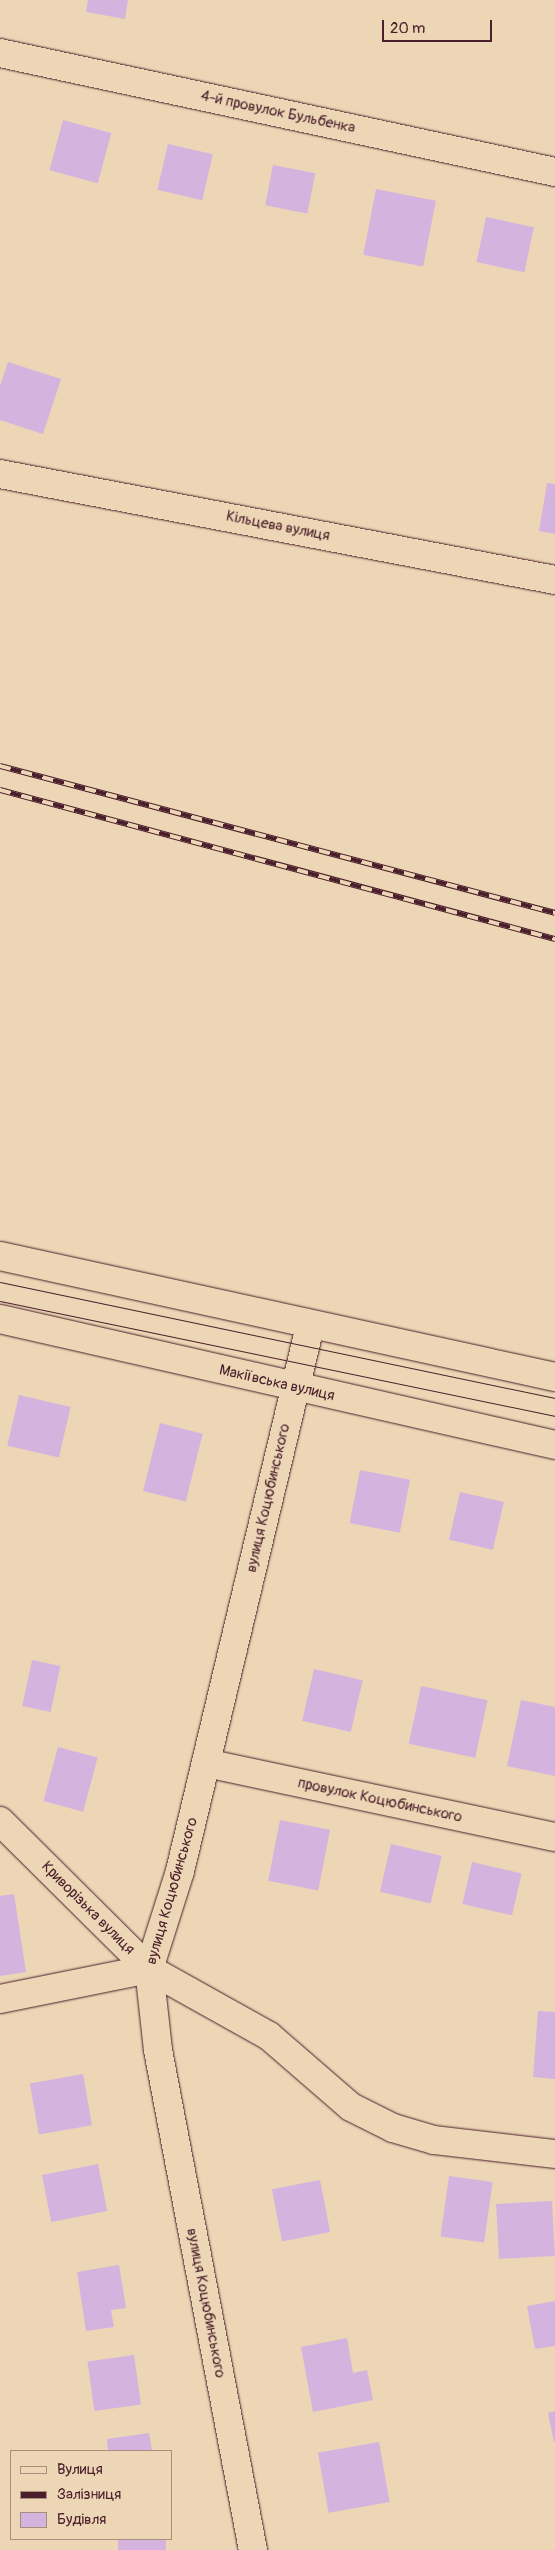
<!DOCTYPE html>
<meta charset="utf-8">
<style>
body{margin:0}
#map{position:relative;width:555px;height:2550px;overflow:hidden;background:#ecd6b5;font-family:Pangolin,sans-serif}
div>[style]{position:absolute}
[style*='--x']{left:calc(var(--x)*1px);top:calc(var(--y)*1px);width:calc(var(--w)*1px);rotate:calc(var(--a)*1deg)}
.building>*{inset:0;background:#d5b3df;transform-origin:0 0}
.roads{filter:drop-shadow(0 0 1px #4a1f2b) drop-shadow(0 0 1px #4a1f2b)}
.street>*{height:28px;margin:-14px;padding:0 14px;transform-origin:14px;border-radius:14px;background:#ecd6b5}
.secondary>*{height:28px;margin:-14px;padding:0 14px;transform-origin:14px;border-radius:14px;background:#ecd6b5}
.tram>*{height:1px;margin:-0.5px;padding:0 0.5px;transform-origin:0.5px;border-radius:0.5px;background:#4a1f2b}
.rail>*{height:5.5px;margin-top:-2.75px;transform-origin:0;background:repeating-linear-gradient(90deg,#ecd6b5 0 11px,#4a1f2b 0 22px);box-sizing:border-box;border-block:1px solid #4a1f2b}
span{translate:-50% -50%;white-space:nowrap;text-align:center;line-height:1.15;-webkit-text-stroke:5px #ecd6b5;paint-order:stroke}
.street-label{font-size:15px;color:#4a1f2b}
.legend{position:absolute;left:10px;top:2450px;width:162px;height:90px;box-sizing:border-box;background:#ecd6b5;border:1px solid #ab8d7e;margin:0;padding:6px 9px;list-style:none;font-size:15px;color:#4a1f2b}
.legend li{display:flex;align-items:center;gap:10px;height:25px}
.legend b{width:25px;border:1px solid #ab8d7e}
.scale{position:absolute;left:382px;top:20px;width:110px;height:22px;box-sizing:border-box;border:2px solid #4a1f2b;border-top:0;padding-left:6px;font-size:15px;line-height:18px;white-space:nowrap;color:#4a1f2b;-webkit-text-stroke:4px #ecd6b5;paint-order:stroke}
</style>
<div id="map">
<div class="building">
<i style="clip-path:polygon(88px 0,128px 0,125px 19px,86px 12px)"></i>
<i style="left:63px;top:120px;width:50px;height:52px;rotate:15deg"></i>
<i style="left:168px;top:144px;width:46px;height:47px;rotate:13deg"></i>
<i style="left:273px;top:165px;width:43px;height:41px;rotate:11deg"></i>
<i style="left:376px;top:189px;width:61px;height:67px;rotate:11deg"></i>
<i style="left:486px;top:217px;width:49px;height:46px;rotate:12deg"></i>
<i style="clip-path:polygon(8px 362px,61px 379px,43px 434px,0 420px,0 386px)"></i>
<i style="clip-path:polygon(547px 483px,555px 484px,555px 534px,539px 531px)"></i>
<i style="left:19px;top:1395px;width:53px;height:52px;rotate:13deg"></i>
<i style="left:160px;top:1423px;width:44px;height:70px;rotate:14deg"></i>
<i style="left:360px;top:1470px;width:51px;height:54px;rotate:11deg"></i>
<i style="left:460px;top:1492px;width:45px;height:49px;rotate:13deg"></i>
<i style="left:32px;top:1660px;width:29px;height:47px;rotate:12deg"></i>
<i style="left:314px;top:1669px;width:50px;height:53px;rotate:13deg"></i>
<i style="left:421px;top:1686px;width:68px;height:59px;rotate:12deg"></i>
<i style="clip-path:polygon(521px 1700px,555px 1707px,555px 1776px,507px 1766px)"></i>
<i style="left:58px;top:1747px;width:41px;height:56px;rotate:15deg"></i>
<i style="left:280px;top:1820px;width:51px;height:62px;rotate:11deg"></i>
<i style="left:391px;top:1844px;width:52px;height:49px;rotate:13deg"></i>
<i style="left:472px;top:1862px;width:51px;height:43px;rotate:13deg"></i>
<i style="clip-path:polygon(14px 1894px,26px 1972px,0 1976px,0 1896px)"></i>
<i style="clip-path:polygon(538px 2011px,555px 2012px,555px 2079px,533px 2077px)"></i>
<i style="left:83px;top:2074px;width:52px;height:54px;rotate:80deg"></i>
<i style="left:98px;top:2164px;width:48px;height:57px;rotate:79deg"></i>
<i style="left:449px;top:2176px;width:44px;height:61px;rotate:8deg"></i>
<i style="left:320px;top:2180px;width:53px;height:49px;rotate:79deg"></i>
<i style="left:552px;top:2201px;width:55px;height:56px;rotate:87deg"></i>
<i style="clip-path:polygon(119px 2265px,126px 2308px,111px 2310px,114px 2327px,86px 2331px,77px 2272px)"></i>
<i style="clip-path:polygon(555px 2301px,555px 2346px,535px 2349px,527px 2306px)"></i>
<i style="clip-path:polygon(347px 2338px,353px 2373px,367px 2370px,373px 2400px,313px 2412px,301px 2347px)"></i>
<i style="left:134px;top:2355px;width:50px;height:47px;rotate:82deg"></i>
<i style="clip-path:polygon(555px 2411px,555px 2442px,554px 2442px,548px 2413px)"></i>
<i style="clip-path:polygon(149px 2433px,152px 2451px,108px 2451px,107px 2439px)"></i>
<i style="left:379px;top:2442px;width:61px;height:62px;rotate:80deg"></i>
<i style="left:118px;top:2539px;width:48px;height:11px"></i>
</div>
<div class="roads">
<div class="street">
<i style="--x:0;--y:53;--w:568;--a:12.1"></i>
<i style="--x:0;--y:474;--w:565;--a:10.81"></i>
<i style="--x:206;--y:1763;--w:357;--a:12"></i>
<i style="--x:0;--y:1821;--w:210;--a:44.8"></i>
<i style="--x:149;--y:1969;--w:137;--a:29.2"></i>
<i style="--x:269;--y:2036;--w:108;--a:40.9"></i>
<i style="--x:351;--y:2107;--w:47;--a:26.6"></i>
<i style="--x:393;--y:2128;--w:43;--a:16.3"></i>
<i style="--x:434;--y:2140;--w:122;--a:6.6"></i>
<i style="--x:0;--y:1999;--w:152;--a:-11.4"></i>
<i style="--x:253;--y:2550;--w:509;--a:-100.76"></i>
<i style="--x:158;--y:2050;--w:81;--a:-96.3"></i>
<i style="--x:149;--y:1969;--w:103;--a:-72.4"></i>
<i style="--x:180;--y:1871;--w:560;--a:-76.58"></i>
</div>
<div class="secondary">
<i style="--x:0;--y:1256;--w:568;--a:12.3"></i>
<i style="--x:0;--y:1319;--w:569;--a:12.79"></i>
</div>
</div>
<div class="tram">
<i style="--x:0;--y:1282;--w:567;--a:11.81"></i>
<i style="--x:0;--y:1301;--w:567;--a:11.71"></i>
</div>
<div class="rail">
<i style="--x:0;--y:766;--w:574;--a:14.83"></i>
<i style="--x:0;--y:790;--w:575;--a:15.03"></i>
</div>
<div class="street-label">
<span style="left:278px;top:112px;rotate:12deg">4-й провулок Бульбенка</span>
<span style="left:278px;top:526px;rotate:11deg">Кільцева вулиця</span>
<span style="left:277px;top:1383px;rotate:13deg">Макіївська вулиця</span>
<span style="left:268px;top:1498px;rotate:-77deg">вулиця Коцюбинського</span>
<span style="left:380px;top:1800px;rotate:12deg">провулок Коцюбинського</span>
<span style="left:172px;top:1891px;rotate:-74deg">вулиця Коцюбинського</span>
<span style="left:88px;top:1908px;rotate:45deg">Криворізька вулиця</span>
<span style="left:206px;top:2303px;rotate:79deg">вулиця Коцюбинського</span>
</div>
<ul class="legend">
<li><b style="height:6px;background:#ecd6b5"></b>Вулиця</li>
<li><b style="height:6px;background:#4a1f2b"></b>Залізниця</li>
<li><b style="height:14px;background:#d5b3df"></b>Будівля</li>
</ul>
<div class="scale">20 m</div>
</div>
